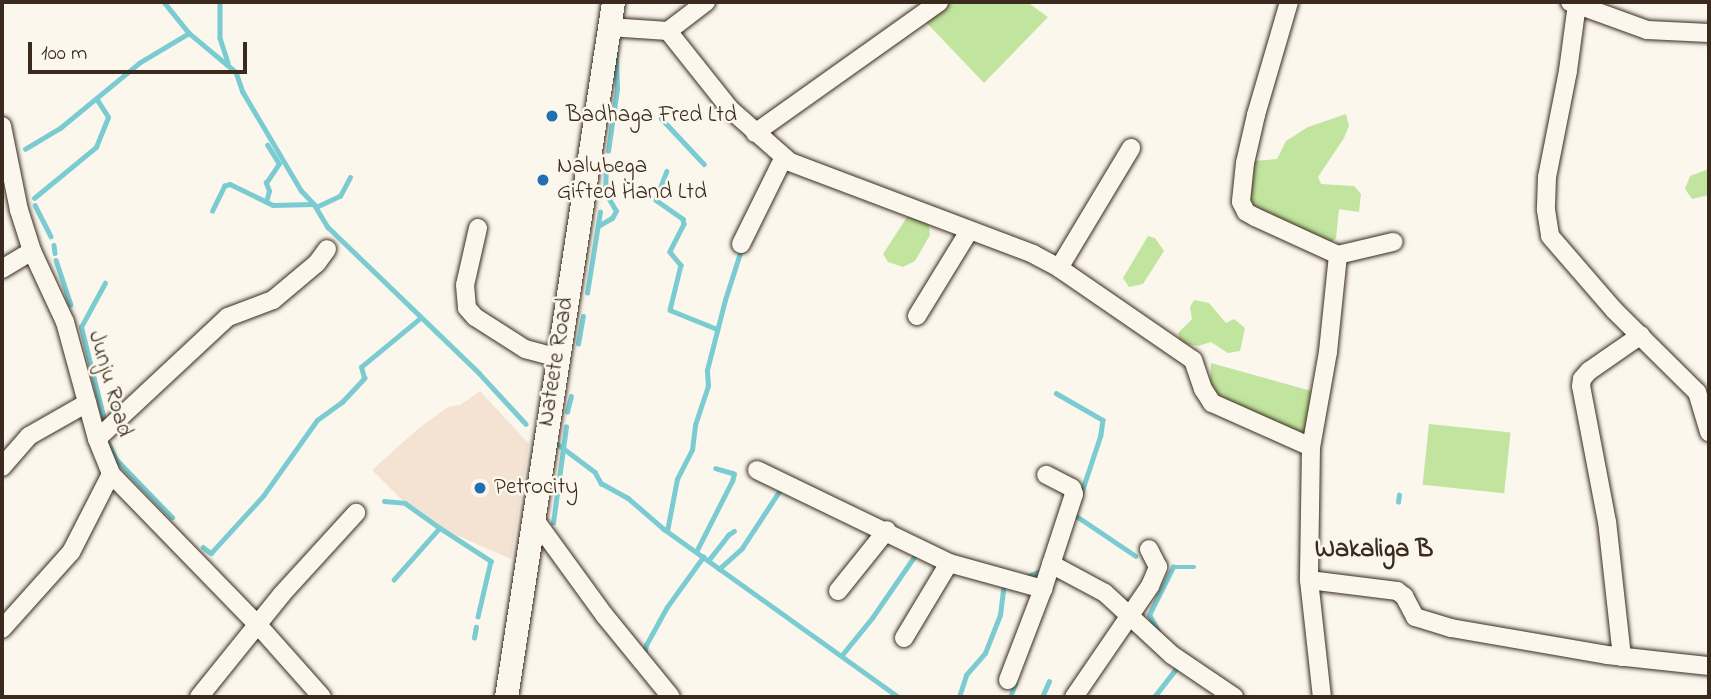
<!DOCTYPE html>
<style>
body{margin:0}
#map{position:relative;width:1711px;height:699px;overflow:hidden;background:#fbf7ec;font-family:"Indie Flower",sans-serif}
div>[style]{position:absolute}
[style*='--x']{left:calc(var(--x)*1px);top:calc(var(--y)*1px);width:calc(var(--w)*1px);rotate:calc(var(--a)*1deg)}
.built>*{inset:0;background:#f4e2d2}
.green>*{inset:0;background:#c1e49e;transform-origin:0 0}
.stream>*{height:4.5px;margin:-2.25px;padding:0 2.25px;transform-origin:2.25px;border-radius:2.25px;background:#7bccd2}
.roads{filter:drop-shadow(0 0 2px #3b2a1e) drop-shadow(0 0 2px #3b2a1e)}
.minor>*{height:18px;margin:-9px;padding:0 9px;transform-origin:9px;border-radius:9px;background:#fbf7ec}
.major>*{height:23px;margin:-11.5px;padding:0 11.5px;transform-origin:11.5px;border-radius:11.5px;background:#fbf7ec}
.dots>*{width:19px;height:19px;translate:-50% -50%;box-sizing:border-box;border:4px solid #fbf7ec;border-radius:50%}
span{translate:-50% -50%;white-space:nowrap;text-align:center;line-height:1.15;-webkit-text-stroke:5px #fbf7ec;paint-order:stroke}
.poi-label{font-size:23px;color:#3b2a1e}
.left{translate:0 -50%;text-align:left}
.street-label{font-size:23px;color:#3b2a1e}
.quarter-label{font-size:26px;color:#3b2a1e;font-weight:700}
.frame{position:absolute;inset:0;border:4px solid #3b2a1e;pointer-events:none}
.scale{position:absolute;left:28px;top:42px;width:219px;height:32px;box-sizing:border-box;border:4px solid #3b2a1e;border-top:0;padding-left:9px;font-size:21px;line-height:24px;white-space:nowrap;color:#3b2a1e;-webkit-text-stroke:5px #fbf7ec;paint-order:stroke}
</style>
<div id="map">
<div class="built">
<i style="clip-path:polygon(480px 391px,529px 444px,511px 559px,440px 528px,405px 503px,372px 470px,419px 428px,448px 407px,460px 405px)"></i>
</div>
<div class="green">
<i style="clip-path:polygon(948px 2px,1027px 2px,1048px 17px,984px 83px,923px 19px)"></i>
<i style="clip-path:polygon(1346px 114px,1349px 126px,1344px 138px,1318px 177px,1321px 184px,1354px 186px,1361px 194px,1359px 212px,1339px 209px,1336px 238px,1327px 246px,1254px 207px,1247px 184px,1255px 161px,1277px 159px,1286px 141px,1308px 127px)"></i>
<i style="clip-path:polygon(1709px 169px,1709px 195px,1692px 199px,1685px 189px,1690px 176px)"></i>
<i style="clip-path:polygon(907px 217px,928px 219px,930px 235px,915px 261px,903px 267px,888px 262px,883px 254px)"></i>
<i style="clip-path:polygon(1148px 236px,1155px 238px,1164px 251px,1143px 284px,1129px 287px,1123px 278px)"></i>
<i style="clip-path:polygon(1194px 300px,1209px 303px,1226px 323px,1234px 319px,1245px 328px,1240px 351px,1228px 353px,1211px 342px,1198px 346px,1180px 343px,1178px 333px,1192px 319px,1190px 307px)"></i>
<i style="clip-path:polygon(1211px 363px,1315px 392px,1307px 430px,1301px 432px,1219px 403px,1210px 385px)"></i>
<i style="left:1429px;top:424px;width:82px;height:61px;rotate:6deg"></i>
</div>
<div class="stream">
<i style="--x:164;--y:2;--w:40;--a:51"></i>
<i style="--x:189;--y:33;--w:61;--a:39.7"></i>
<i style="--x:236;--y:72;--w:21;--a:71"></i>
<i style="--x:243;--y:92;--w:114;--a:59.4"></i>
<i style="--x:301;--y:190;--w:19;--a:47"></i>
<i style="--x:314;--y:204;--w:27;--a:59"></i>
<i style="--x:328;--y:227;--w:210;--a:44"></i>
<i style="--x:479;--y:373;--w:69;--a:47.3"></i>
<i style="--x:220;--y:2;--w:36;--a:90"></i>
<i style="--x:220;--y:38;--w:26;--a:72"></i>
<i style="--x:661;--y:118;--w:63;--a:46.9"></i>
<i style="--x:25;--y:149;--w:41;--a:-31"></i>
<i style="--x:60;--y:128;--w:102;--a:-39.4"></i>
<i style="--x:139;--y:63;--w:58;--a:-31"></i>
<i style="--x:608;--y:151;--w:63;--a:-81.7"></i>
<i style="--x:617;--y:89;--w:36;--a:-92"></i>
<i style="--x:667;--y:171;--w:31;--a:111"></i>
<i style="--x:656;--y:200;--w:33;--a:35"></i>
<i style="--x:683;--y:219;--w:5;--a:79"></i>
<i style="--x:684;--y:224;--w:31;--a:117"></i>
<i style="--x:670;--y:252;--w:17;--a:50"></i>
<i style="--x:681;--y:265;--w:46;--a:103.7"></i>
<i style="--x:670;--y:310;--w:51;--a:22"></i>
<i style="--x:34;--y:198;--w:80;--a:-39.4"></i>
<i style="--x:96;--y:147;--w:32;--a:-68"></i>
<i style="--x:108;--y:117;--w:20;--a:-123"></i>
<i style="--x:266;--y:202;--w:11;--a:-75"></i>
<i style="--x:269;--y:191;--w:9;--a:-111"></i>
<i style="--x:266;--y:183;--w:23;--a:-56"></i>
<i style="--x:279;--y:164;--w:22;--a:-122"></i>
<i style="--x:35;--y:205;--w:35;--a:63"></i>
<i style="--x:316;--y:207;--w:26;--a:-25"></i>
<i style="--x:340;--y:196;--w:21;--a:-62"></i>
<i style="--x:212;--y:211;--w:28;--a:-64"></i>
<i style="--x:224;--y:186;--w:6;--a:-18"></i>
<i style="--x:230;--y:184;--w:48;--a:26"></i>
<i style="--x:273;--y:205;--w:40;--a:-1.4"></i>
<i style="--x:598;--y:226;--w:16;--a:-30"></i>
<i style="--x:612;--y:218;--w:8;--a:-60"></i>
<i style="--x:616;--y:211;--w:21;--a:-121"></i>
<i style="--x:605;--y:193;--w:26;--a:-88"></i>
<i style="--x:54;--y:245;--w:8;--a:83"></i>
<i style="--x:56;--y:260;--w:47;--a:71.6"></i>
<i style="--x:587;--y:293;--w:82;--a:-80.9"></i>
<i style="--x:578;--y:344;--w:28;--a:-80"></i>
<i style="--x:1056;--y:393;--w:54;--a:29.9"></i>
<i style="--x:1103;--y:420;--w:15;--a:98"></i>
<i style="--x:1101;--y:435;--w:63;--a:108.4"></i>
<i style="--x:567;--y:412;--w:16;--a:-76"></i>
<i style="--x:105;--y:424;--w:100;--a:-103.9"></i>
<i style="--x:81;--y:327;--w:50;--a:-61.4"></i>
<i style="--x:109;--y:444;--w:17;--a:65"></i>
<i style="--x:116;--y:459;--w:81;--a:46"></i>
<i style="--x:559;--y:445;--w:45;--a:36.9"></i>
<i style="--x:595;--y:472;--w:13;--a:61"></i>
<i style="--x:601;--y:483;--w:31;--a:29"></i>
<i style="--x:628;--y:498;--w:48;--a:40.7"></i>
<i style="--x:664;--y:529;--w:289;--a:35.6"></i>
<i style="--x:384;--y:501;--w:21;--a:5"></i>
<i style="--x:405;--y:503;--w:43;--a:35.5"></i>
<i style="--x:440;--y:528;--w:69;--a:131.5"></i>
<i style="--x:1398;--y:502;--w:7;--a:-82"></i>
<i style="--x:1075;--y:515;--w:73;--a:33.9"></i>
<i style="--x:553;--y:523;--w:97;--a:-82.3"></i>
<i style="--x:440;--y:528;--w:61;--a:32.9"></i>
<i style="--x:491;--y:561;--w:57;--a:103.1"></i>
<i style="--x:667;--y:531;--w:53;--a:-79.1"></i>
<i style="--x:677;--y:479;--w:33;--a:-63"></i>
<i style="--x:692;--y:450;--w:25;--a:-83"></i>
<i style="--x:695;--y:425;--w:41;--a:-71.6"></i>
<i style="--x:708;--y:386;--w:16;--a:-94"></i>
<i style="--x:707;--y:370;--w:72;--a:-75.6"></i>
<i style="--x:725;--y:300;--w:52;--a:-72.3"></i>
<i style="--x:203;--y:547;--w:10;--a:37"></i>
<i style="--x:211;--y:553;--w:77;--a:-47.6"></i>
<i style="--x:263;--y:496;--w:93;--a:-54.6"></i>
<i style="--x:317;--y:420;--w:31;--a:-36"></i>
<i style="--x:342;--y:402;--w:33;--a:-47"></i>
<i style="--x:364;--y:378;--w:11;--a:-105"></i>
<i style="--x:361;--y:367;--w:75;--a:-39.6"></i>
<i style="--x:696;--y:552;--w:80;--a:-63.1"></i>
<i style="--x:732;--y:481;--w:7;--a:-74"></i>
<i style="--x:734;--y:474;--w:19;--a:-164"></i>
<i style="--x:708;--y:561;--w:33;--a:-52"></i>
<i style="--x:728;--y:535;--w:7;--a:-34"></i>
<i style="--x:719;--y:569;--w:31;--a:-42"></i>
<i style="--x:742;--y:548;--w:73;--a:-56.7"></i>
<i style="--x:1026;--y:577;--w:13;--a:-23"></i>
<i style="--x:1038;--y:572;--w:6;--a:9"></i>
<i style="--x:1158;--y:631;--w:18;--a:-119"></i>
<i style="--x:1149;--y:615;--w:54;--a:-63.4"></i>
<i style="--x:1173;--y:567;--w:21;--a:0"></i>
<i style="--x:474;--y:638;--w:11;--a:-80"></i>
<i style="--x:644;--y:655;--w:10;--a:-79"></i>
<i style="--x:646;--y:645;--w:43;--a:-61.1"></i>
<i style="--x:667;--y:607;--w:62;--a:-54.2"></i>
<i style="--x:842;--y:655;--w:48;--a:-51"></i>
<i style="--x:872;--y:618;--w:74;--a:-55.5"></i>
<i style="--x:959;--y:697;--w:23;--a:-72"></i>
<i style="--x:966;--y:675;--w:29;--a:-49"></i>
<i style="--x:985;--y:653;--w:41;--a:-68.5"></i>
<i style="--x:1000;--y:615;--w:32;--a:-83"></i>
<i style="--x:1010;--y:697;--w:14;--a:-69"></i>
<i style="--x:1042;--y:697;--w:17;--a:-66"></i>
<i style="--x:1154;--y:697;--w:36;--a:-52"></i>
</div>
<div class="roads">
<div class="minor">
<i style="--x:1289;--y:2;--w:118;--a:106.3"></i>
<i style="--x:1256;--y:115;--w:49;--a:102.9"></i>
<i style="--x:1245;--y:163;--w:39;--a:96"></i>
<i style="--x:1241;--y:202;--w:11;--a:63"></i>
<i style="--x:1246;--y:212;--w:10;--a:29"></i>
<i style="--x:1255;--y:217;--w:91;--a:24.6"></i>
<i style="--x:1338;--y:255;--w:98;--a:95.9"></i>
<i style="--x:1328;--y:352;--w:97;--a:100.1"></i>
<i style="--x:1311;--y:447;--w:133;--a:90.9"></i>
<i style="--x:1309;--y:580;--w:118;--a:83.7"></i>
<i style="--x:1570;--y:2;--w:82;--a:20"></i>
<i style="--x:1647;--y:30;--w:62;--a:2.8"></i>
<i style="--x:1577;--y:4;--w:68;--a:97.7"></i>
<i style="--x:1568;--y:71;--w:108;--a:101.2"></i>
<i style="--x:1547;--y:177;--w:33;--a:92"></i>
<i style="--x:1546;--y:210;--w:26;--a:81"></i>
<i style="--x:1550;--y:236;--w:98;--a:49.1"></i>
<i style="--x:1614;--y:310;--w:117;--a:44.7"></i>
<i style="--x:1697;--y:392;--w:42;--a:73.3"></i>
<i style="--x:609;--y:27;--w:59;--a:3.9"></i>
<i style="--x:668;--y:31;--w:48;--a:-37.3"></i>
<i style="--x:668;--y:31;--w:100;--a:51.5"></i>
<i style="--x:730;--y:109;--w:80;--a:41.5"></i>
<i style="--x:790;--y:162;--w:260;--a:20.7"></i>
<i style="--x:1033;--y:254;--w:30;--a:28"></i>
<i style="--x:1059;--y:268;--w:163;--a:34.5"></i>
<i style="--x:1193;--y:360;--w:31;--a:71"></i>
<i style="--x:1203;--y:389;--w:17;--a:57"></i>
<i style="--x:1212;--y:403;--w:108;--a:24"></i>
<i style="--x:2;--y:126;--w:86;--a:78.6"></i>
<i style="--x:19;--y:210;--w:43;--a:72.4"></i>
<i style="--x:32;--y:251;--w:78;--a:65.1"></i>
<i style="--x:65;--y:322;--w:121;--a:74.7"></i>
<i style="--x:97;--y:439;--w:38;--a:68"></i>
<i style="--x:111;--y:474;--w:88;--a:117.1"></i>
<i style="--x:71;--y:552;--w:103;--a:131.9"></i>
<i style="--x:755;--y:133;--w:226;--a:-35.4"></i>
<i style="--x:478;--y:228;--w:58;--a:102.8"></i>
<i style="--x:465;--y:285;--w:23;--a:85"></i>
<i style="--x:467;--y:308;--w:12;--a:48"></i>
<i style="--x:475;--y:317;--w:59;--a:32.6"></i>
<i style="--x:525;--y:349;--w:34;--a:15"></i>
<i style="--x:741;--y:244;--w:97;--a:-63.7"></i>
<i style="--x:1338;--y:255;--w:57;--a:-13.3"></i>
<i style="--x:1059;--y:268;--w:140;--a:-59"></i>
<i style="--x:2;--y:269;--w:35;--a:-31"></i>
<i style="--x:917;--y:316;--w:100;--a:-58.5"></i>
<i style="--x:97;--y:439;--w:179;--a:-43"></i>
<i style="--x:228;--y:317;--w:48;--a:-20.7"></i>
<i style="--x:273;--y:300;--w:57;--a:-40.1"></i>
<i style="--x:317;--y:263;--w:17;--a:-54"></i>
<i style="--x:2;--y:467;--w:41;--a:-48.9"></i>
<i style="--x:29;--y:436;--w:67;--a:-29.6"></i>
<i style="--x:757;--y:470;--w:213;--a:25.8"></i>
<i style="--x:949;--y:563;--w:98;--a:15.5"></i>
<i style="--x:111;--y:474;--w:211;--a:45.8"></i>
<i style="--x:258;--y:625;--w:96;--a:48.4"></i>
<i style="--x:533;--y:517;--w:122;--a:54"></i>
<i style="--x:605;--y:616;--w:104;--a:50.8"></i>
<i style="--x:1051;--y:564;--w:61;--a:28.2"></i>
<i style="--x:1105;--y:593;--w:91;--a:42.8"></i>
<i style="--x:1172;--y:655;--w:75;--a:34.1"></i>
<i style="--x:1309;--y:580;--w:89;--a:7.1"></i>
<i style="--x:1397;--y:591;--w:9;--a:36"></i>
<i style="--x:1404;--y:596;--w:24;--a:62"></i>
<i style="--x:1415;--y:617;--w:38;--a:17"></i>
<i style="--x:1451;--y:628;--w:158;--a:9.8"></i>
<i style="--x:1607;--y:655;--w:103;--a:6.2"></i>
<i style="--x:838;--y:591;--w:78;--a:-51.2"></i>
<i style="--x:904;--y:638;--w:87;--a:-59"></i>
<i style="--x:1622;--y:657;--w:136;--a:-96.3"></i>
<i style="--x:1607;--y:522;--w:138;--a:-100.8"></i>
<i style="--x:1581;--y:386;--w:7;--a:-82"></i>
<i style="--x:1582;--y:379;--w:11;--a:-49"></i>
<i style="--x:1589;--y:371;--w:63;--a:-34.7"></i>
<i style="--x:1008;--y:680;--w:97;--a:-69"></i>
<i style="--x:1043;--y:589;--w:100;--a:-71.9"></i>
<i style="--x:1074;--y:494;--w:6;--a:-108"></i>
<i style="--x:1072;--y:488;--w:29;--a:-153"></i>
<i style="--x:199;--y:697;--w:132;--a:-51.1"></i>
<i style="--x:282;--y:594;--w:110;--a:-47.6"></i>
<i style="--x:1074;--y:697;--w:135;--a:-55.6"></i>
<i style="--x:1150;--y:586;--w:21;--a:-67"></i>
<i style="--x:1158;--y:567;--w:20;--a:-117"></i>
</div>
<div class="major">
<i style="--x:506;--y:697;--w:703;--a:-81.25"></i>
</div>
</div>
<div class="dots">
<i style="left:552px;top:116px;background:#1f6fb2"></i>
<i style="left:543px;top:180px;background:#1f6fb2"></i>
<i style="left:480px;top:488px;background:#1f6fb2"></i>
</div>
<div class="poi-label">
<span class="left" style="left:566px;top:116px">Badhaga Fred Ltd</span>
<span class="left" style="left:557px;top:180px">Nalubega<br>Gifted Hand Ltd</span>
<span class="left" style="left:494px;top:488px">Petrocity</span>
</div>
<div class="street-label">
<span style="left:557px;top:362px;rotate:-81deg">Nateete Road</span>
<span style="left:109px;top:384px;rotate:74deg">Junju Road</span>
</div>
<div class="quarter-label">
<span style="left:1374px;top:551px">Wakaliga B</span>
</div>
<div class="frame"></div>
<div class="scale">100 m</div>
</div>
